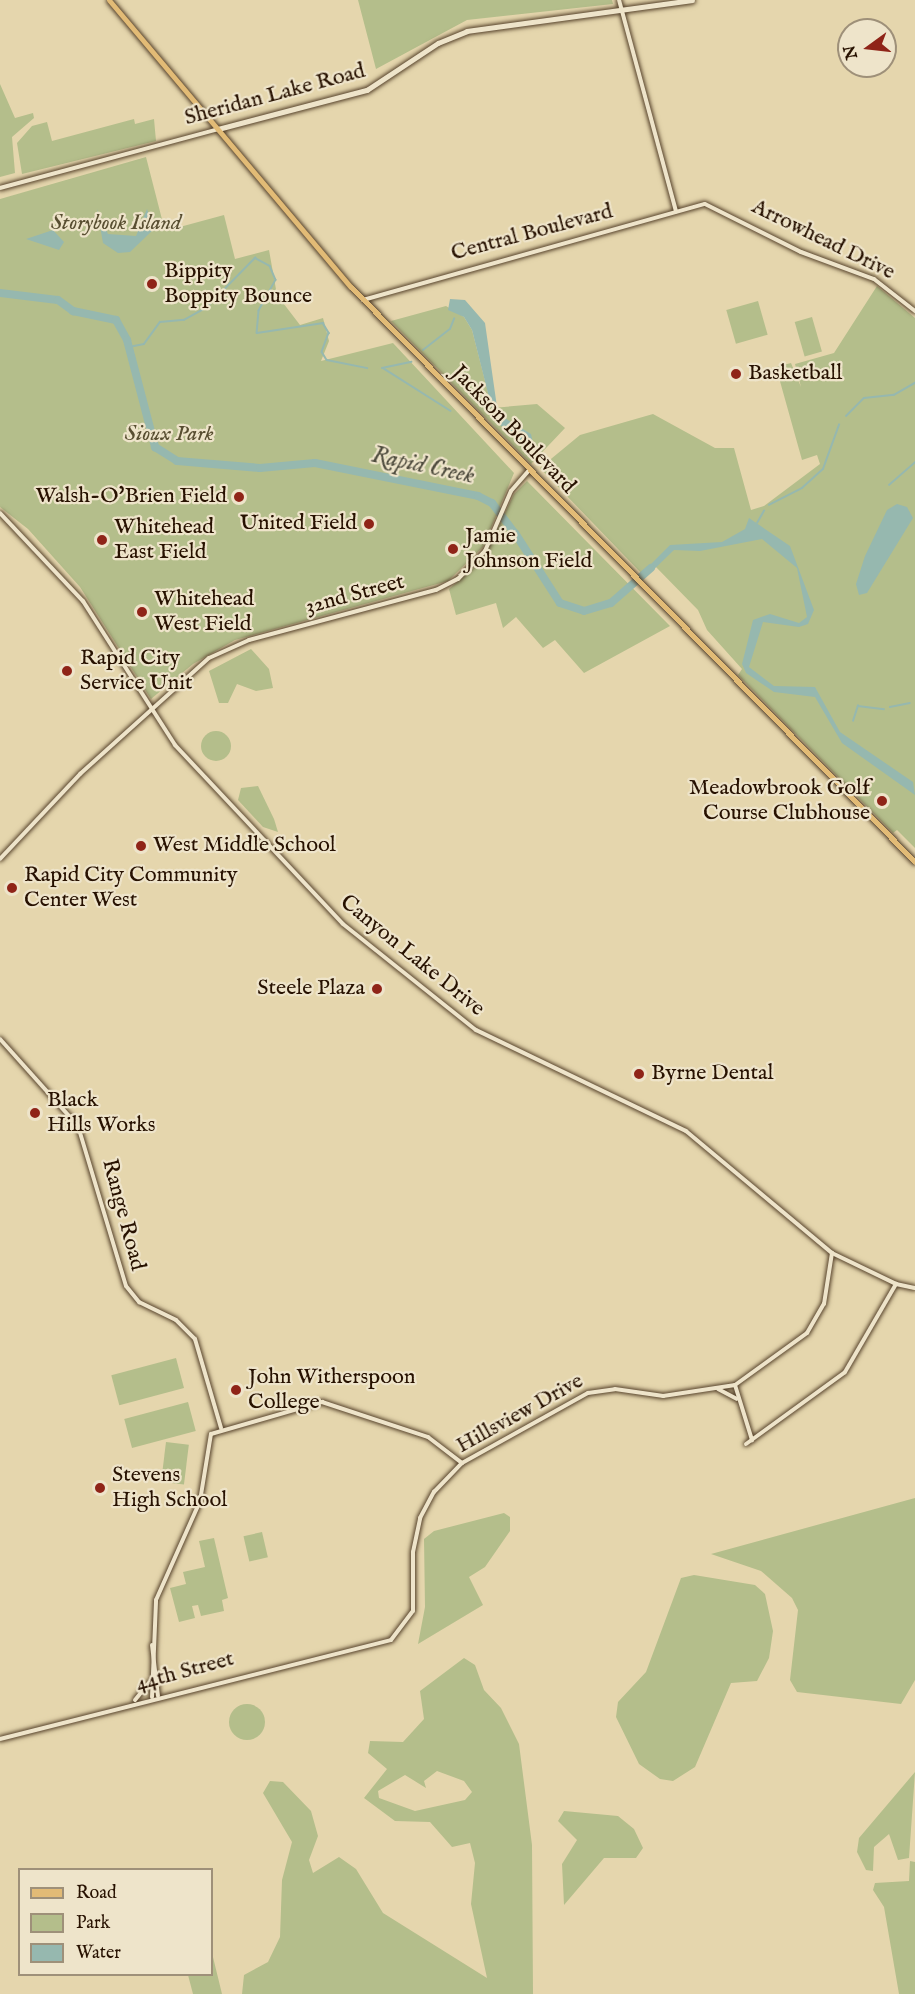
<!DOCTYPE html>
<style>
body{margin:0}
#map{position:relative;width:915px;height:1994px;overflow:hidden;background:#e5d6ad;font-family:"IM FELL English",serif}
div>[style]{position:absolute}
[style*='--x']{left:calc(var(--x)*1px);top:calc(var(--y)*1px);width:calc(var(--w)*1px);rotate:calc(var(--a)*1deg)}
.green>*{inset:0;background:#b4be8b;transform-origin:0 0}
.round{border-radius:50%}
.water>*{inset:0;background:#96b8af}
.stream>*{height:1.5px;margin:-0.75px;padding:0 0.75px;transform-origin:0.75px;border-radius:0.75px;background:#96b8af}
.river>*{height:8px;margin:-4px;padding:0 4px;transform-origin:4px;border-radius:4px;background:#96b8af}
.roads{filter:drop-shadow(0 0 2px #56422b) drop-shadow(0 0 2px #56422b)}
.tertiary>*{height:4px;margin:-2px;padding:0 2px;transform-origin:2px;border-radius:2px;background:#eee4ca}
.secondary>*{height:4.5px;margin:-2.25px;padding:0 2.25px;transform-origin:2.25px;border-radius:2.25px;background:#eee4ca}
.primary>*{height:5px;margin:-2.5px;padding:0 2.5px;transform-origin:2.5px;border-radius:2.5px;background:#e2bb76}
.dots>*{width:16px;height:16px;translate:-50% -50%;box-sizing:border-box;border:3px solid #eee4ca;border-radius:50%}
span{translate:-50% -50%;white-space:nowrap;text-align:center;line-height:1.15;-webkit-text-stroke:4.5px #eee4ca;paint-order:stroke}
.street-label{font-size:22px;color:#271100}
.park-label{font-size:22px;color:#584e31;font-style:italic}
.poi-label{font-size:22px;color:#271100}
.left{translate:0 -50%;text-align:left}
.right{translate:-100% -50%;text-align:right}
.water-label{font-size:24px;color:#4e4b3d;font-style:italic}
.legend{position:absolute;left:18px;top:1868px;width:195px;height:108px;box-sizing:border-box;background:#eee4ca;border:2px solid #9e9079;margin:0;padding:8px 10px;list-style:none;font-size:18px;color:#271100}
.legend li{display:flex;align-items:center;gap:12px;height:30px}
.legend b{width:30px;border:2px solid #9e9079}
.north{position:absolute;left:837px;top:18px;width:60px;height:60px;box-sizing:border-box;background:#eee4ca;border:2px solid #9e9079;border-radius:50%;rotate:255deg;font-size:16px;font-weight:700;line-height:24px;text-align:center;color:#271100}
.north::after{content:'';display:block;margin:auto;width:21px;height:27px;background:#8f2418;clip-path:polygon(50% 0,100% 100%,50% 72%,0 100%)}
</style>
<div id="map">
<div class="green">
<i style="clip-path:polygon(358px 0,612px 0,613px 4px,467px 20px,376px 69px)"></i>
<i style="clip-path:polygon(0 84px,15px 118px,33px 113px,34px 118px,12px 137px,15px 173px,0 177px)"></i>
<i style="clip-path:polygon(134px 119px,135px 124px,154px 119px,156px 141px,22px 174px,17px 143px,32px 126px,47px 122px,52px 141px)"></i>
<i style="clip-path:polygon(146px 157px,165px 231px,224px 215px,235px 259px,269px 250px,277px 295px,300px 325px,323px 318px,329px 341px,321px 361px,393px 343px,514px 473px,483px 547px,448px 581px,235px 640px,193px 664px,151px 699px,80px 587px,28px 529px,0 507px,0 199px)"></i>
<i style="clip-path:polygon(877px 286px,915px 318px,915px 848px,897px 830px,893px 833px,738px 675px,742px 669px,707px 630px,698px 610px,654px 565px,643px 575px,540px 468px,580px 435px,653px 414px,715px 448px,734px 448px,751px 510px,764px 506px,820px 464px,817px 455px,802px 460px,776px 367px,791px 363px,801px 387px,795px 364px,834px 353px)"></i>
<i style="left:758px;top:301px;width:35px;height:33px;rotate:74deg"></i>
<i style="clip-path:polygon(446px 306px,464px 317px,472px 330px,492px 408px,537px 404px,565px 428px,531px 464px,391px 321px)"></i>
<i style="left:812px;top:317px;width:36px;height:18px;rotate:74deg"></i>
<i style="clip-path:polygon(527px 481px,670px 626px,584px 673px,555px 640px,543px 648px,516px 617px,503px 628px,496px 603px,456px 615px,449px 589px,482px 561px,514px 494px)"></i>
<i style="clip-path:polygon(251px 649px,269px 669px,273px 688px,256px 691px,237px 684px,228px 703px,219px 703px,209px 671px)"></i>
<i class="round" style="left:201px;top:731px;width:30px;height:30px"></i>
<i style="clip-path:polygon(258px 786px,274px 819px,278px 832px,263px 827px,238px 800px,241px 788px)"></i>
<i style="left:176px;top:1358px;width:31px;height:67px;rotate:75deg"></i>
<i style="left:188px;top:1402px;width:30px;height:66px;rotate:75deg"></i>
<i style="left:166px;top:1442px;width:23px;height:40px;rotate:7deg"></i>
<i style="clip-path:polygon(915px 1498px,915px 1680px,901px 1704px,797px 1692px,790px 1680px,798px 1610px,792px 1598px,761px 1571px,711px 1554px)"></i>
<i style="clip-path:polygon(504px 1513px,510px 1517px,510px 1531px,485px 1567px,469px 1577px,483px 1605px,418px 1644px,425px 1607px,424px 1539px,434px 1531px)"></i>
<i style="left:262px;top:1532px;width:26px;height:19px;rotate:77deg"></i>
<i style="clip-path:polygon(214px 1538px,228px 1598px,222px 1600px,224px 1611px,201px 1616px,198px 1605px,192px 1606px,195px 1618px,179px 1622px,170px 1588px,186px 1584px,183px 1572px,205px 1567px,199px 1541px)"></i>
<i style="clip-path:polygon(694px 1575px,755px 1585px,765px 1594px,773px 1631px,769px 1658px,757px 1681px,731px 1683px,695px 1767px,673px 1781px,660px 1779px,639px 1764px,616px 1717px,618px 1702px,646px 1672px,681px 1578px)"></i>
<i style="clip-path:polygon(evenodd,464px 1658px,475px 1665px,484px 1690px,501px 1708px,519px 1744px,532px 1845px,533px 1994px,242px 1994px,244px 1975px,268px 1962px,280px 1937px,282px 1880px,292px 1842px,263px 1793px,270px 1781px,283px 1782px,311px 1811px,318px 1836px,309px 1860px,313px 1873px,339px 1857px,356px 1869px,383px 1913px,487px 1978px,471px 1904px,475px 1863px,470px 1843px,452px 1847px,430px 1822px,395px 1821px,364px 1798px,387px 1769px,368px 1753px,370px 1741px,403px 1742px,424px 1719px,420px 1691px,464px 1658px,437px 1771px,464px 1781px,472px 1792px,465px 1800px,415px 1811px,379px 1798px,378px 1791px,405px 1775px,426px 1788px,424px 1781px,437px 1771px)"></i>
<i class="round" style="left:229px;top:1704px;width:36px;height:36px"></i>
<i style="clip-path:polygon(915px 1772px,909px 1858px,898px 1860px,889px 1834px,874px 1847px,873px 1871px,866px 1870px,857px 1852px,859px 1838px)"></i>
<i style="clip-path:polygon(564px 1811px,618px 1816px,634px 1829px,643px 1848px,636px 1858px,604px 1858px,564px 1905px,562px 1864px,577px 1840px,558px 1821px)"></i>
<i style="clip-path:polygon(910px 1861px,915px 1862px,915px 1994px,899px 1994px,884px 1907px,873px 1890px,875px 1883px,909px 1881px)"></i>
<i style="clip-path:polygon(212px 1953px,222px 1994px,193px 1994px,188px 1975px,212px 1974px)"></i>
</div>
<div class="water">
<i style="clip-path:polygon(97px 209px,108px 234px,136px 236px,147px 209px,154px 229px,130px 252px,118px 253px,103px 243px)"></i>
<i style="clip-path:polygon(53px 230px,64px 242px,59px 250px,26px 239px)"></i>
<i style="clip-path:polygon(450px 299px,465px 300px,485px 323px,498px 414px,531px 434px,535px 452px,495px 421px,472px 330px,464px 317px,448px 310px)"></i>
<i style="clip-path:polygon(897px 504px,907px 507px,913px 518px,867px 593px,859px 595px,856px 584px,865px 556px,887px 510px)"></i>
<i style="clip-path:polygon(749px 518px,790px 546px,814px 610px,808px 624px,799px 627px,763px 622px,749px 667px,774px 686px,815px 687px,840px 732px,913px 782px,915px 795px,842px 743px,815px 697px,774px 692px,746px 673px,742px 664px,753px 620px,770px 614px,799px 623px,807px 617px,797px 568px,762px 539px,700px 551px,674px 550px,646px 577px,642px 573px,670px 545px,722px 542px,745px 529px)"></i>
</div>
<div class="stream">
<i style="--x:129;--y:347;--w:15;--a:-11"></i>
<i style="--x:144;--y:344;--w:27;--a:-54"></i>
<i style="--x:160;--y:322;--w:24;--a:-5"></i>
<i style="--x:184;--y:320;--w:26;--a:-29"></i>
<i style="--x:207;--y:307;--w:69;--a:-45.6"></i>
<i style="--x:255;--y:258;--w:17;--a:28"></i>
<i style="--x:270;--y:266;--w:15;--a:67"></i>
<i style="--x:276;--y:280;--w:35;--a:119"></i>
<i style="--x:259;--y:311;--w:22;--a:95"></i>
<i style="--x:257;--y:333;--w:67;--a:-8.6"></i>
<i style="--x:323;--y:323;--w:12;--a:59"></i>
<i style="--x:329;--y:333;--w:20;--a:110"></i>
<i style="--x:322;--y:352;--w:9;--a:58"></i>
<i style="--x:327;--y:360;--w:41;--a:11.3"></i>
<i style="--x:423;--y:350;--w:34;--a:-38"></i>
<i style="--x:450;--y:329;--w:11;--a:-68"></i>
<i style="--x:382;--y:368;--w:30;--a:-12"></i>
<i style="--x:383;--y:368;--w:80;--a:32.3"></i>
<i style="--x:846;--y:416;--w:25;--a:-45"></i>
<i style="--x:864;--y:398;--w:30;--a:-6"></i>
<i style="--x:894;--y:395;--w:24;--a:-30"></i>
<i style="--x:889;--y:485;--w:35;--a:-41"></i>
<i style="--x:769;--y:505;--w:37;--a:-27"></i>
<i style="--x:802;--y:488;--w:28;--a:-42"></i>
<i style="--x:823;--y:469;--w:47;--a:-70"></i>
<i style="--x:757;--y:523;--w:14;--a:-60"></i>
<i style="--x:890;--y:707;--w:20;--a:-11"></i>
<i style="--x:853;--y:721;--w:16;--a:-72"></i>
<i style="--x:858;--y:706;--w:26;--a:7"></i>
</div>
<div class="river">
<i style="--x:0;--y:293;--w:58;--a:6.9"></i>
<i style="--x:58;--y:300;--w:19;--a:36"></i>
<i style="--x:73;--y:311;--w:44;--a:11.8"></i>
<i style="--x:116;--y:320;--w:23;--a:61"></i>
<i style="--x:127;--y:340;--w:111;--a:75.3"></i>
<i style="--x:155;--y:447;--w:26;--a:32"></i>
<i style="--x:177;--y:461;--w:83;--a:4.8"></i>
<i style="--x:260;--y:468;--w:55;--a:-5.2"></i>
<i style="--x:315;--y:463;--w:166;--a:11.4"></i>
<i style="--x:478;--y:496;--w:16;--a:27"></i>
<i style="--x:492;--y:503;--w:38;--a:53"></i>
<i style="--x:515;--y:533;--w:83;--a:57.3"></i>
<i style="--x:560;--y:603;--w:25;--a:18"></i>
<i style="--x:584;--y:611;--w:28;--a:-17"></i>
<i style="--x:611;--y:603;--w:53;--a:-41.2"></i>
</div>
<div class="roads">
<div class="tertiary">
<i style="--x:619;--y:0;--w:219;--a:74.9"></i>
<i style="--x:0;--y:188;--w:226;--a:-15.1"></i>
<i style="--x:363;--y:300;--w:355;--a:-15.7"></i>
<i style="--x:705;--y:204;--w:107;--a:26.6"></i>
<i style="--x:801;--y:252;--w:78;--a:20.3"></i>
<i style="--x:874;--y:279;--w:52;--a:38"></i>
<i style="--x:0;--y:513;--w:121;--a:46.7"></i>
<i style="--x:83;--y:601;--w:171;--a:57.4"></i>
<i style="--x:175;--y:745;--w:245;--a:46.8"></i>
<i style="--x:343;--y:924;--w:170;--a:38.6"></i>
<i style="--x:476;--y:1030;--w:233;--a:25.7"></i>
<i style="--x:686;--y:1131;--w:190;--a:39.9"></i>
<i style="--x:832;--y:1253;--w:71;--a:25.8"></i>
<i style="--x:896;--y:1284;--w:19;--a:12"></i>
<i style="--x:0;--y:859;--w:117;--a:-46.7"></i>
<i style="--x:80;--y:774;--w:173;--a:-42"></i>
<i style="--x:209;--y:658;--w:44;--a:-24.2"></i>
<i style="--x:249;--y:640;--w:194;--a:-15"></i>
<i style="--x:436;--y:590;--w:25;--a:-27"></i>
<i style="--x:458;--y:579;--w:39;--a:-46"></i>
<i style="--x:485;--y:551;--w:65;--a:-66.6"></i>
<i style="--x:511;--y:491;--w:28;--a:-49"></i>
<i style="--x:0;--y:1039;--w:117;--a:48.1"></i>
<i style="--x:78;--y:1126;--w:167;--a:73.3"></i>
<i style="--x:126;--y:1286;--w:21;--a:51"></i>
<i style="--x:139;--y:1302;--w:41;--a:25.9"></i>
<i style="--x:176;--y:1320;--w:27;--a:45"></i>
<i style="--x:195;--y:1339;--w:93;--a:73.7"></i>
<i style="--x:735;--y:1385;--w:58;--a:72.8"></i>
<i style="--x:718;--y:1389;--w:21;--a:28"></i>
<i style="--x:746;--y:1444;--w:122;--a:-36"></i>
<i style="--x:845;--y:1372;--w:102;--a:-59.9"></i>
<i style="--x:152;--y:1645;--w:51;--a:83.3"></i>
<i style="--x:152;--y:1697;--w:97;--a:-87.6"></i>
<i style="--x:156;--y:1600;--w:108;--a:-66"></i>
<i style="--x:200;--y:1501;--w:68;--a:-80.7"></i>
<i style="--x:211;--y:1434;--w:116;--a:-16.1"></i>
<i style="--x:322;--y:1402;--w:112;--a:18.3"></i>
<i style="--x:428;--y:1437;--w:43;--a:37.4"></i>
<i style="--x:135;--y:1700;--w:22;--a:-51"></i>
<i style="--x:0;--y:1739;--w:403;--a:-14.2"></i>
<i style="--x:391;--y:1640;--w:36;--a:-53"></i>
<i style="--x:413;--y:1611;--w:59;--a:-90"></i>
<i style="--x:413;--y:1552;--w:35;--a:-78"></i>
<i style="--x:420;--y:1518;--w:30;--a:-62"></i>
<i style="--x:434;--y:1492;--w:40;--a:-46"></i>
<i style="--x:462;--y:1463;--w:144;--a:-29.1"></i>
<i style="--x:588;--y:1393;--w:27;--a:-8"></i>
<i style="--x:615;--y:1389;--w:49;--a:8.3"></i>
<i style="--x:663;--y:1396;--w:73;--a:-8.7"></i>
<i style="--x:735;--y:1385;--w:89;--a:-35.8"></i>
<i style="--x:807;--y:1333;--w:34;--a:-60"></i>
<i style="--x:824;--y:1304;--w:52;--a:-81.1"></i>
</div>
<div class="secondary">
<i style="--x:218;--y:129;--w:154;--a:-14.7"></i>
<i style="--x:367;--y:90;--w:85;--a:-33.5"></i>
<i style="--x:438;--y:43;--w:31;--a:-22"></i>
<i style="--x:467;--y:31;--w:227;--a:-7.8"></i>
</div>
<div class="primary">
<i style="--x:109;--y:0;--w:375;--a:49.9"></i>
<i style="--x:351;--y:287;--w:805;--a:45.55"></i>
</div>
</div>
<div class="dots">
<i style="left:152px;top:284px;background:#8f2418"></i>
<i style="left:736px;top:374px;background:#8f2418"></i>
<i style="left:239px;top:497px;background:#8f2418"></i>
<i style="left:369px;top:524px;background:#8f2418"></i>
<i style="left:102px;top:540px;background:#8f2418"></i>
<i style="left:453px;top:549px;background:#8f2418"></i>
<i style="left:142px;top:612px;background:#8f2418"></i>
<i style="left:67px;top:671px;background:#8f2418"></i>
<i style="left:882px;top:801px;background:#8f2418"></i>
<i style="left:141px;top:846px;background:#8f2418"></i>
<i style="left:12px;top:888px;background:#8f2418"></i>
<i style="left:377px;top:989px;background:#8f2418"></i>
<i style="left:639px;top:1074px;background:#8f2418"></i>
<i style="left:35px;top:1113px;background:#8f2418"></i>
<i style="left:236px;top:1390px;background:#8f2418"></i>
<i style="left:100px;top:1488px;background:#8f2418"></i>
</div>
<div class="street-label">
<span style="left:275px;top:95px;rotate:-15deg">Sheridan Lake Road</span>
<span style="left:532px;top:233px;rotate:-15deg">Central Boulevard</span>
<span style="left:823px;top:240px;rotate:26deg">Arrowhead Drive</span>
<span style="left:513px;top:430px;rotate:46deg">Jackson Boulevard</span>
<span style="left:355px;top:595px;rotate:-15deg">32nd Street</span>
<span style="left:412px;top:956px;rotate:39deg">Canyon Lake Drive</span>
<span style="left:123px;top:1215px;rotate:75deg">Range Road</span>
<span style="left:520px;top:1414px;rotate:-29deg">Hillsview Drive</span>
<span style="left:185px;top:1672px;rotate:-15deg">44th Street</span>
</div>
<div class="park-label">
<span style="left:116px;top:224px">Storybook Island</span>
<span style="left:169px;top:435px">Sioux Park</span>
</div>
<div class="poi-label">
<span class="left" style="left:164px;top:284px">Bippity<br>Boppity Bounce</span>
<span class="left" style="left:748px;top:374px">Basketball</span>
<span class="right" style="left:227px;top:497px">Walsh-O'Brien Field</span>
<span class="right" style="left:357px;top:524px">United Field</span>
<span class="left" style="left:114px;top:540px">Whitehead<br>East Field</span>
<span class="left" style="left:465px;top:549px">Jamie<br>Johnson Field</span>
<span class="left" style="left:154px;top:612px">Whitehead<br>West Field</span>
<span class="left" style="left:80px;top:671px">Rapid City<br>Service Unit</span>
<span class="right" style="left:870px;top:801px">Meadowbrook Golf<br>Course Clubhouse</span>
<span class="left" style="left:153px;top:846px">West Middle School</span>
<span class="left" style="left:24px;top:888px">Rapid City Community<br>Center West</span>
<span class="right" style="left:365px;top:989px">Steele Plaza</span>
<span class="left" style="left:651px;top:1074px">Byrne Dental</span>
<span class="left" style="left:47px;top:1113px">Black<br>Hills Works</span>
<span class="left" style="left:248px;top:1390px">John Witherspoon<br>College</span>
<span class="left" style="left:112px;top:1488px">Stevens<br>High School</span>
</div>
<div class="water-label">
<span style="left:423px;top:466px;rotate:12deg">Rapid Creek</span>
</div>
<ul class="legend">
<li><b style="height:8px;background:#e2bb76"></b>Road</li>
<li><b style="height:16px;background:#b4be8b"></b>Park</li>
<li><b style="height:16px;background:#96b8af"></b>Water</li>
</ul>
<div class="north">N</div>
</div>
